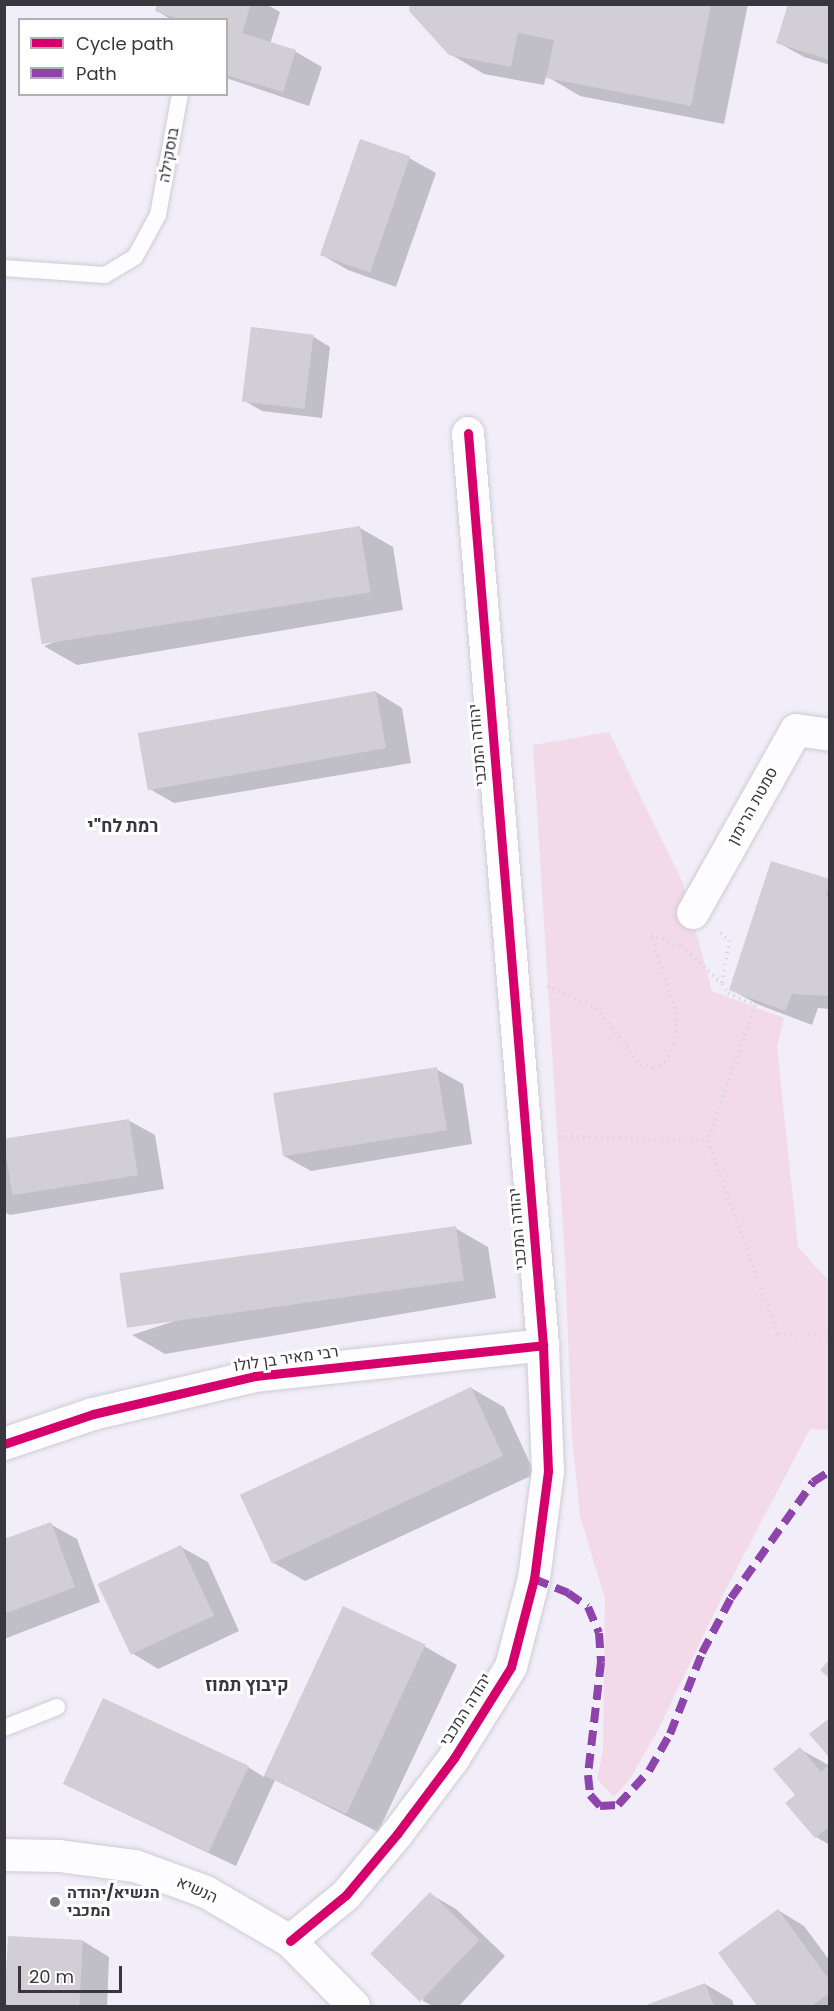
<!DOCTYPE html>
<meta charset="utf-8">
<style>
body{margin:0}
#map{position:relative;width:834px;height:2011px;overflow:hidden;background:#f1eef9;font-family:Poppins,Heebo,sans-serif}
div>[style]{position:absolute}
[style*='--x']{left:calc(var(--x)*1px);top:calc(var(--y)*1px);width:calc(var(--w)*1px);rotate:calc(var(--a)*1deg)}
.green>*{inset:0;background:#f3dae8}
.shadow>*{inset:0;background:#0003}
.building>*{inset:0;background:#d1ced5;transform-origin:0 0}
.path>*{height:4px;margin-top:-2px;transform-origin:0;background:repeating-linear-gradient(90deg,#dad9dc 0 1.5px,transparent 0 6px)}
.roads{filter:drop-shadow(0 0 2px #ceccd4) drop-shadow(0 0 2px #ceccd4)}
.lane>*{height:16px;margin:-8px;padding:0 8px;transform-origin:8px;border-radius:8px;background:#fdfcfe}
.street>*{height:32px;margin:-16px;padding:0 16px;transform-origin:16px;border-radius:16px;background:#fdfcfe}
.quiet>*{height:8px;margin-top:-4px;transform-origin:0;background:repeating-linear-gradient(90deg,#8e44ad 0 15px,transparent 0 23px)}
.cycleway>*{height:9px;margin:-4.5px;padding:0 4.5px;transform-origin:4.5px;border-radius:4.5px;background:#d6006c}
.dots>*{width:16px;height:16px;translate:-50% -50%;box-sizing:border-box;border:3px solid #fff;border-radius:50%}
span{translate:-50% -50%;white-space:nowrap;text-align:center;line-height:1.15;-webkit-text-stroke:6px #fff;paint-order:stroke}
.street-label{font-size:16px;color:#39373e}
.poi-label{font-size:16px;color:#39373e;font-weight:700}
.left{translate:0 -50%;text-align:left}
.neighbourhood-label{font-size:18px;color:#39373e;font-weight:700}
.frame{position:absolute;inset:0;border:6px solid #39373e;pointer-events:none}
.legend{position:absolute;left:18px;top:18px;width:210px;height:78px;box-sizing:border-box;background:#fff;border:2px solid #b0afb2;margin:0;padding:8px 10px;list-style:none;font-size:18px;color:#39373e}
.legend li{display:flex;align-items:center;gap:12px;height:30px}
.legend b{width:30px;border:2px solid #b0afb2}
.scale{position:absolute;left:18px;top:1966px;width:104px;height:27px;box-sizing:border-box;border:3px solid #39373e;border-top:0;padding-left:8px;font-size:18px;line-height:21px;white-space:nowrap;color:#39373e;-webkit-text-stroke:4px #fff;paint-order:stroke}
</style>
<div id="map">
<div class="green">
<i style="clip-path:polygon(609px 732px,683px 883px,712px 991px,784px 1018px,777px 1047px,798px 1247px,829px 1281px,829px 1430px,810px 1429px,724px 1593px,658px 1730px,630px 1779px,614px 1797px,597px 1779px,603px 1752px,605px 1599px,580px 1516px,572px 1437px,565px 1262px,533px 745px)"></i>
</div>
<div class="shadow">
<i style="clip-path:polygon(159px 4px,266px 4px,280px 12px,270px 44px,296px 52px,322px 67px,309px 106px,226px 78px,226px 20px,172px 20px,157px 11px)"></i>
<i style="clip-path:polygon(412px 4px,748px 4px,724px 124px,580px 96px,546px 76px,544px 85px,484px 74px,450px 54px)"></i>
<i style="clip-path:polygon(830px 4px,830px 65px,804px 57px,777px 42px)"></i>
<i style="clip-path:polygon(361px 141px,409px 158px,436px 173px,396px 287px,348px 270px,322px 255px)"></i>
<i style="clip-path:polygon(312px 336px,330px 347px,322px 418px,262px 411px,243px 400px)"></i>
<i style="clip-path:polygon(360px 528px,393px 547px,403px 610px,77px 665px,44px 646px)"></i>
<i style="clip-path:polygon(376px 692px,402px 708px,411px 763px,174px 803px,148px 788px)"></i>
<i style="clip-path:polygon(830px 880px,830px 1009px,818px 1008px,812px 1025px,757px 1004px,730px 989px)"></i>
<i style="clip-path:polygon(436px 1069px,463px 1084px,472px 1144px,311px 1171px,284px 1156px)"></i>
<i style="clip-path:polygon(128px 1120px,155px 1135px,164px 1189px,10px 1215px,4px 1212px,4px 1141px)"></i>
<i style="clip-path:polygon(455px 1228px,488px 1247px,496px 1298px,165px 1354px,132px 1335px)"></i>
<i style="clip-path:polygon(471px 1388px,504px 1407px,535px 1474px,305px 1581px,272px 1562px)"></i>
<i style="clip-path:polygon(50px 1524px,77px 1539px,100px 1602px,4px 1639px,4px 1541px)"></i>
<i style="clip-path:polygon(181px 1547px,208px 1562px,239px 1631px,158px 1669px,132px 1653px)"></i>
<i style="clip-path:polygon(344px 1608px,424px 1646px,457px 1665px,378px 1832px,275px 1780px,236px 1866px,92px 1798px,65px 1783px,248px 1767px,264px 1777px)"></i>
<i style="clip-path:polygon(800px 1749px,830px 1766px,830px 1845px,816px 1837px,797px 1795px)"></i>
<i style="clip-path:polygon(430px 1894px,456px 1909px,505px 1956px,459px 2006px,433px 2006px,423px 2001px)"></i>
<i style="clip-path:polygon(778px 1910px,804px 1926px,830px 1961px,830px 2006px,759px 2006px,720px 1953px)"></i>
<i style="clip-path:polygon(9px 1938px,83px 1941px,109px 1957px,107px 2006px,5px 2006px)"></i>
<i style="clip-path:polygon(705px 1984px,732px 2000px,734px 2006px,648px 2006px)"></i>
</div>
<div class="building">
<i style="clip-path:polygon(157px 4px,251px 4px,242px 33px,296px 50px,283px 92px,226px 75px,226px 20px,181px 20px,155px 11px)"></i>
<i style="clip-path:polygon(410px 4px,711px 4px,691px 106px,546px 78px,554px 40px,518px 33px,511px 67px,449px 55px,409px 11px)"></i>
<i style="clip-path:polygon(788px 4px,830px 4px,830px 60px,776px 43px)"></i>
<i style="left:360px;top:139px;width:53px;height:123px;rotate:19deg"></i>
<i style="left:251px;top:327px;width:63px;height:75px;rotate:7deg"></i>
<i style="left:360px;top:526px;width:67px;height:333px;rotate:81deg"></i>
<i style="left:376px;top:691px;width:58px;height:242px;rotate:80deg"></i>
<i style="clip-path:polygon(771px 861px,830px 879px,826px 897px,830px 897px,830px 996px,792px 994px,785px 1011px,729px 990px)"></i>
<i style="left:437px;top:1067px;width:64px;height:166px;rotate:81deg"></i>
<i style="left:129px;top:1119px;width:57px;height:127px;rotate:81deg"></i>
<i style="left:456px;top:1226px;width:55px;height:340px;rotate:82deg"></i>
<i style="left:471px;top:1387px;width:76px;height:255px;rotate:65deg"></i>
<i style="clip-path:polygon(51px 1522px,75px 1587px,4px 1614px,4px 1539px)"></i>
<i style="left:181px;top:1545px;width:78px;height:92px;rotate:65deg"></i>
<i style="left:343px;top:1606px;width:91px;height:187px;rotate:25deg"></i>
<i style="clip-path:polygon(830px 1659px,830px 1679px,820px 1670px)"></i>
<i style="left:103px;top:1698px;width:161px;height:95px;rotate:25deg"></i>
<i style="clip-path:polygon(827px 1720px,830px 1723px,830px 1758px,809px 1734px)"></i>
<i style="clip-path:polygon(800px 1747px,821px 1772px,830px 1764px,830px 1826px,815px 1838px,785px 1803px,795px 1795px,773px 1769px)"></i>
<i style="left:430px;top:1892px;width:69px;height:86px;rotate:44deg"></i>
<i style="clip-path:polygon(778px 1909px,830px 1981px,830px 1993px,811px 2006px,757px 2006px,718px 1953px)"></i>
<i style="left:8px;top:1936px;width:75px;height:70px;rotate:3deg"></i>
<i style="clip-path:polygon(705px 1983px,714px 2006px,644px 2006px)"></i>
</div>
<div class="path">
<i style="--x:720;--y:933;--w:11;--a:38"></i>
<i style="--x:729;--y:940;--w:45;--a:99"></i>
<i style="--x:722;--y:984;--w:11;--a:56"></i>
<i style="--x:728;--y:993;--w:30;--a:24"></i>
<i style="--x:755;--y:1005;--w:144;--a:109.1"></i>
<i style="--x:708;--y:1141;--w:206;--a:70.2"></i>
<i style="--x:778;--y:1335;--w:52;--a:0"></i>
<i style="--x:547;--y:986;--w:55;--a:23.7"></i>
<i style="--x:597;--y:1008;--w:71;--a:52.5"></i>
<i style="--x:640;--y:1064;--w:15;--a:20"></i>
<i style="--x:654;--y:1069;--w:13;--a:-32"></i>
<i style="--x:665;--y:1062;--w:21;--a:-61"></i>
<i style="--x:675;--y:1044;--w:30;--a:-86"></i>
<i style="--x:677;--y:1014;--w:83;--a:-108.2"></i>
<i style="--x:651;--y:935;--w:33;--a:20"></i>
<i style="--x:682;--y:946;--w:54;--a:42.8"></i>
<i style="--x:559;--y:1137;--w:149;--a:1.5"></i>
</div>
<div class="roads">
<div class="lane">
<i style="--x:4;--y:268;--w:101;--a:4"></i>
<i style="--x:105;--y:275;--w:35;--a:-31"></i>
<i style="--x:135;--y:257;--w:48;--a:-61.3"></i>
<i style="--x:158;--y:215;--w:123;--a:-79.7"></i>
<i style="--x:4;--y:1728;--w:57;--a:-21.6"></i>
</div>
<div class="street">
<i style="--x:693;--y:913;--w:210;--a:-60.6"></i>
<i style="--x:796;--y:730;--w:34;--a:8"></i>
<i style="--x:4;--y:1444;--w:94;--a:-18.6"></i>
<i style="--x:93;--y:1414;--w:166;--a:-13.2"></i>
<i style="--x:255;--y:1376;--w:290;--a:-6.1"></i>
<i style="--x:4;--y:1855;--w:55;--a:1"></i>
<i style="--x:59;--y:1856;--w:77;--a:7.5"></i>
<i style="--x:135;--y:1866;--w:76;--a:20.1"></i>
<i style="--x:206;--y:1892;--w:97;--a:30.3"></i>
<i style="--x:290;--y:1941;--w:91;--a:45.4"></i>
<i style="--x:290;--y:1941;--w:72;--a:-39.4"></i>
<i style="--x:346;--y:1895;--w:80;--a:-50.1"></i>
<i style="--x:397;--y:1834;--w:95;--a:-53.1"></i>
<i style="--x:454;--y:1758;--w:107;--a:-57.9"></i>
<i style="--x:511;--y:1667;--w:91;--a:-75.4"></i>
<i style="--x:534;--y:1579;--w:109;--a:-82.6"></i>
<i style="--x:548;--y:1471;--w:126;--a:-92.3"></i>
<i style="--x:543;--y:1345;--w:915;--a:-94.7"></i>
</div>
</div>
<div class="quiet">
<i style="--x:534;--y:1579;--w:37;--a:22"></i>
<i style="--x:568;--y:1593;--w:24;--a:35"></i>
<i style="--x:588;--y:1607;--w:28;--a:67"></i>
<i style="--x:599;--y:1633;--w:29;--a:86"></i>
<i style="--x:601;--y:1662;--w:114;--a:96.6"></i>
<i style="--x:588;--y:1775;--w:20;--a:84"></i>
<i style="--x:590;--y:1795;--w:15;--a:48"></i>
<i style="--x:600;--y:1806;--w:18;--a:-3"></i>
<i style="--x:618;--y:1805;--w:46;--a:-47.6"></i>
<i style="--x:649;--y:1771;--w:43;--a:-60.4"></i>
<i style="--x:670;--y:1734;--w:87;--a:-68.4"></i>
<i style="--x:702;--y:1653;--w:62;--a:-62.2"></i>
<i style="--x:731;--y:1598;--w:142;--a:-54.7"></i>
<i style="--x:813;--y:1482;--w:20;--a:-33"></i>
</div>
<div class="cycleway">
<i style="--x:4;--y:1444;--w:94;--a:-18.6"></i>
<i style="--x:93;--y:1414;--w:166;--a:-13.2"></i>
<i style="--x:255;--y:1376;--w:290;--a:-6.1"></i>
<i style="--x:290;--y:1941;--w:72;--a:-39.4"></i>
<i style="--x:346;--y:1895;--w:80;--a:-50.1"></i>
<i style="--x:397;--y:1834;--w:95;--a:-53.1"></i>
<i style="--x:454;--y:1758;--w:107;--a:-57.9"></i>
<i style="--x:511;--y:1667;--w:91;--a:-75.4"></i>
<i style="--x:534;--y:1579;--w:109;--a:-82.6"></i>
<i style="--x:548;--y:1471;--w:126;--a:-92.3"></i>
<i style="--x:543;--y:1345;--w:915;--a:-94.7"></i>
</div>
<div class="dots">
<i style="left:55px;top:1902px;background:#79777f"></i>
</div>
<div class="street-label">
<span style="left:169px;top:155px;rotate:-80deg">בוסקילה</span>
<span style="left:478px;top:745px;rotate:-95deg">יהודה המכבי</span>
<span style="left:753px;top:806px;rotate:-61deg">סמטת הרימון</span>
<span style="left:518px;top:1229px;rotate:-95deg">יהודה המכבי</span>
<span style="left:286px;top:1359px;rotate:-8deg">רבי מאיר בן לולו</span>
<span style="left:466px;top:1710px;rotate:-58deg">יהודה המכבי</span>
<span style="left:197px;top:1890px;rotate:24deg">הנשיא</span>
</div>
<div class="poi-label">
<span class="left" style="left:67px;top:1902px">הנשיא/יהודה<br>המכבי</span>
</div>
<div class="neighbourhood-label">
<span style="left:123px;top:826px">רמת לח"י</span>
<span style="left:247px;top:1685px">קיבוץ תמוז</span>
</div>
<div class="frame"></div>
<ul class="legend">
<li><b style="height:8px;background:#d6006c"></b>Cycle path</li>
<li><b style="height:8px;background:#8e44ad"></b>Path</li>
</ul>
<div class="scale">20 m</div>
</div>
